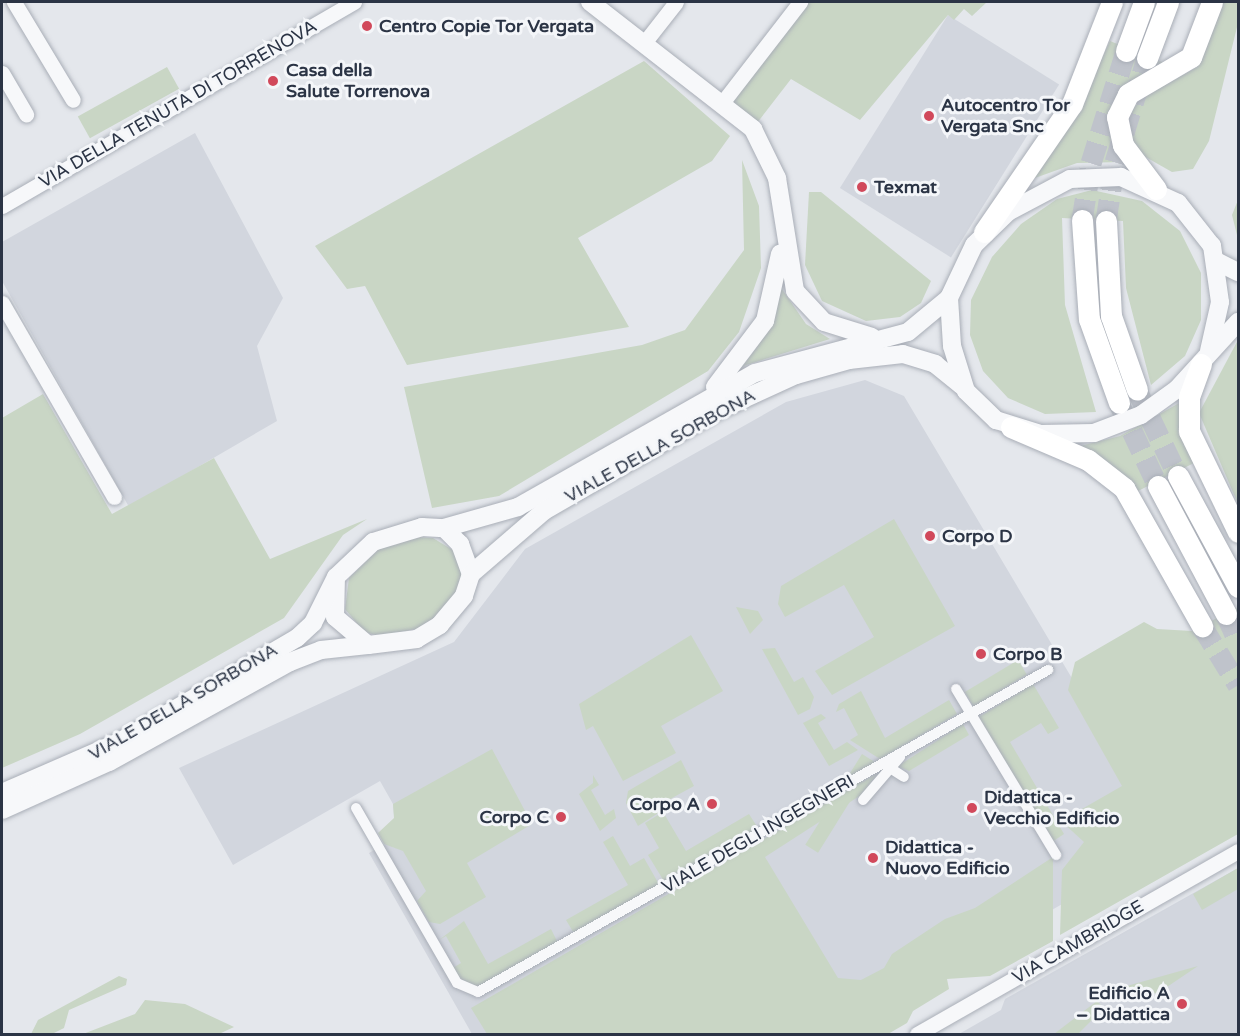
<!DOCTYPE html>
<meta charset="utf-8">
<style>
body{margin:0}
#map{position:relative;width:1240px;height:1036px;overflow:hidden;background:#e4e7ec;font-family:"Varela Round",sans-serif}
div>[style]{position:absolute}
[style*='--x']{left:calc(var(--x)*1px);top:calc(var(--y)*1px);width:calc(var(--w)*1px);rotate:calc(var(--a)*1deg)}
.built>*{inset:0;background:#d2d6de;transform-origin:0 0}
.green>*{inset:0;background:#c9d6c5;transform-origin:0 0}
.secondary-tunnel>*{height:21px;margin-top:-10.5px;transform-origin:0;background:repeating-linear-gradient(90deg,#bfc3cb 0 21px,transparent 0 31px)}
.roads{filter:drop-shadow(0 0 2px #a9aeb7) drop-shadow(0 0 2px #a9aeb7)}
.pedestrian>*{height:10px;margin:-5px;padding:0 5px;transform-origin:5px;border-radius:5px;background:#f7f8fa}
.minor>*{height:15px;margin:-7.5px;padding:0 7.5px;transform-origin:7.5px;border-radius:7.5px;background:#f7f8fa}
.tertiary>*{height:18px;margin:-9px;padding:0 9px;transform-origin:9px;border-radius:9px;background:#f7f8fa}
.secondary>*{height:21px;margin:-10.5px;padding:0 10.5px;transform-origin:10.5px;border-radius:10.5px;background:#fff}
.dots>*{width:16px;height:16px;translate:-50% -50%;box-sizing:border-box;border:3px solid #f4f6f9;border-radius:50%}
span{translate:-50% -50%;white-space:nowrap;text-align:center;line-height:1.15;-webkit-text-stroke:6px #f4f6f9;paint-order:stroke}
.poi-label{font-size:18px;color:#2b3445;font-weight:700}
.left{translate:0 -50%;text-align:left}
.right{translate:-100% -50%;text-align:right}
.street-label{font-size:18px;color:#2b3445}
.frame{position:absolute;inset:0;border:3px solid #2b3445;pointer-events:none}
</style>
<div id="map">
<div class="built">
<i style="left:948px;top:15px;width:131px;height:204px;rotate:32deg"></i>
<i style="clip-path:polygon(195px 133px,283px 298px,257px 346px,277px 421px,129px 507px,2px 281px,2px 242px)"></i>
<i style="clip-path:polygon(865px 380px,904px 396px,1170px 843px,833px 1034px,472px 1034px,369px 853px,396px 838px,393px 804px,380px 781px,233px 865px,179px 768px,454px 642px,525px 549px,786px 402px)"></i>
<i style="clip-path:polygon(1238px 868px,1238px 1034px,959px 1034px,1001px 1010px,1005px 999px)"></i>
</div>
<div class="green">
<i style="clip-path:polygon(806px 2px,987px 2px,972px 16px,964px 9px,954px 20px,948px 15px,860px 120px,791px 79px,757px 123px,729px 101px)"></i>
<i style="clip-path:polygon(1220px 2px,1238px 2px,1238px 23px,1209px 141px,1193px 169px,1172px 172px,1135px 151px,1128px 113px,1144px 97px,1197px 67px)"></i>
<i style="clip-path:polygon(1110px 41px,1172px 66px,1110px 118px,1111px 145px,1122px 162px,1077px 163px,1032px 179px,1071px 122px)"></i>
<i style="clip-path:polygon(644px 61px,730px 136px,712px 161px,578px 238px,629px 327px,407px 365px,365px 286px,347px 289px,315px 246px)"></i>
<i style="left:167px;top:67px;width:25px;height:102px;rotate:61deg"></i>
<i style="clip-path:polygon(742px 160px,759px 206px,761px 268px,739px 332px,708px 371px,499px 496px,432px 508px,404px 387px,642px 345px,685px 330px,744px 250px)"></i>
<i style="clip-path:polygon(1092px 190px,1142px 201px,1180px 231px,1201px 273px,1201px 320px,1185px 356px,1151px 385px,1126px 288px,1123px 221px,1062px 218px,1065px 305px,1096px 412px,1045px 414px,1008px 398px,983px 371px,970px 335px,971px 300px,992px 257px,1021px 224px,1057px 199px)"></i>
<i style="clip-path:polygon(809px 192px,821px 192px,931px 281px,921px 303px,900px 317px,866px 321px,822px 301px,805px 265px)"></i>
<i style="clip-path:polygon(1238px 200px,1238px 239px,1232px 215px)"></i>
<i style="clip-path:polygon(782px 289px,806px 324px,830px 339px,743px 366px,761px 341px)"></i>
<i style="clip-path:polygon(1238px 340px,1238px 504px,1199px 413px)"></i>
<i style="clip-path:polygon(43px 394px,112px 514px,214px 458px,270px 559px,367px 519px,343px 535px,284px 618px,80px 734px,2px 768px,2px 418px)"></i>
<i style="clip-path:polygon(1181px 402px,1196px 462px,1136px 492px,1080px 446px,1120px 436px)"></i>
<i style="clip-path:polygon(894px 519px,955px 626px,832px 695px,815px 671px,874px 637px,844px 585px,785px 617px,778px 604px,781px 586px)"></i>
<i style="clip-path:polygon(416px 537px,433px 538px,456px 552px,463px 568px,458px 592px,438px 617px,416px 629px,380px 636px,364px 632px,345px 609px,349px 578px,379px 549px)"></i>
<i style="clip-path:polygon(736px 607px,758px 611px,763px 620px,750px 634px)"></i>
<i style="clip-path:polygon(1238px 607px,1238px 834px,1060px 935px,1062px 870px,1084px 842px,1061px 821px,1122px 786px,1068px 690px,1075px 662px,1144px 622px,1157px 629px,1192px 631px)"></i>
<i style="clip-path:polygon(691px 635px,723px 691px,661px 726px,676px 753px,623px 781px,593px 726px,586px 730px,579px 704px)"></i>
<i style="clip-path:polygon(775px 648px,794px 682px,803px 677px,814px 697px,810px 709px,798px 715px,762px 649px)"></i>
<i style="left:1018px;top:660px;width:17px;height:62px;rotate:59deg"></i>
<i style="clip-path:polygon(1033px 684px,1059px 728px,1048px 734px,1041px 723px,1010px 742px,1064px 834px,1052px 842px,979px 717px)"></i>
<i style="clip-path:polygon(861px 691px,885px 738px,949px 700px,957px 714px,880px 759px,850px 740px,858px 735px,844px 708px,836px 712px,839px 704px)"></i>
<i style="clip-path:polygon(821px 714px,826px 718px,818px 723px,834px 750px,847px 742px,858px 750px,829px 766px,803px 723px)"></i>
<i style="clip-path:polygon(963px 724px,969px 735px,909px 771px,898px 766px)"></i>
<i style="clip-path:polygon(492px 749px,532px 824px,467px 863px,486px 897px,440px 924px,429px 922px,417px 901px,426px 891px,403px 851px,384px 844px,378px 833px,394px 818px,393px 804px)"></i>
<i style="left:862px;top:754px;width:15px;height:107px;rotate:32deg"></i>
<i style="clip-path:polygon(681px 760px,694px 786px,661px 804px,663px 810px,638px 826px,626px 803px,628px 791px)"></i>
<i style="clip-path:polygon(878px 773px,861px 795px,765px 857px,838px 978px,861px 980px,884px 968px,892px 954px,945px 919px,975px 908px,1053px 857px,1053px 941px,990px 976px,947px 979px,949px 989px,913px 1011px,907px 1023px,888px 1034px,487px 1034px,471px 1008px)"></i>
<i style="clip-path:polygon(593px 775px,599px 785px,591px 790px,605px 815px,614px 809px,616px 818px,600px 831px,579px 794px,593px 783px)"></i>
<i style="clip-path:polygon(663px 812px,686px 851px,749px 814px,758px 828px,665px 883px,648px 855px,659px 848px,645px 823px)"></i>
<i style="clip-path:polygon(613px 836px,630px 866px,644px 858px,660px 886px,575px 935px,566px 920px,628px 885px,603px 842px)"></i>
<i style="clip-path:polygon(1238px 868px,1238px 889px,1202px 910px,1193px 894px)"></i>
<i style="clip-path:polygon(464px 921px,488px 964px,551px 929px,558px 943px,480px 987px,464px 984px,453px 968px,461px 963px,446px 936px,439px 940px)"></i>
<i style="clip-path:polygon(1198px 966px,1158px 993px,1120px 998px,1116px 989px)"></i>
<i style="clip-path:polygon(119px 976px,127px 979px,126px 985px,69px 1010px,64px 1028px,52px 1034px,31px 1034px,38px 1020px)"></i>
<i style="clip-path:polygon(145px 1000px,185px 1004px,234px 1027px,219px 1034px,83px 1034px,135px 1014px)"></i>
<i style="clip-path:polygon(1097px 1001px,1104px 1008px,1078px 1034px,1054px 1034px)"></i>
</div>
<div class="secondary-tunnel">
<i style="--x:1082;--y:220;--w:58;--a:-81"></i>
<i style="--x:1091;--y:163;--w:117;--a:-72.6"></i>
<i style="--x:1106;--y:221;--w:60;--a:-81.3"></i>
<i style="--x:1115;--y:162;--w:109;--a:-72.9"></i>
<i style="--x:1137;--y:390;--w:95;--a:64.5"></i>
<i style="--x:1119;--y:403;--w:92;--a:64.8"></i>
<i style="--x:1226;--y:614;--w:30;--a:66"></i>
<i style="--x:1202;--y:626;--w:69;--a:58.6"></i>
</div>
<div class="roads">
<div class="pedestrian">
<i style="--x:956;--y:689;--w:194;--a:58.9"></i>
<i style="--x:887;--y:766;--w:20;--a:33"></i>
<i style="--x:863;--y:800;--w:57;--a:-49.3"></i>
<i style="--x:356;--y:808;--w:202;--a:60"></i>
<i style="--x:457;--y:983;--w:23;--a:23"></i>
<i style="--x:478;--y:992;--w:655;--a:-29.46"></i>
</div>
<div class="minor">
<i style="--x:14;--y:2;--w:114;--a:59"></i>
<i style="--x:644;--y:43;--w:52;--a:-52"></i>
<i style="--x:2;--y:73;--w:48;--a:59.7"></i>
<i style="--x:722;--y:103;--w:128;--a:-52.3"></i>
<i style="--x:2;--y:206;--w:407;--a:-30.1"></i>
<i style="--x:2;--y:303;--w:224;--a:60"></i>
<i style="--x:917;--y:1034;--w:369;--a:-29.7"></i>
</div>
<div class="tertiary">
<i style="--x:590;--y:2;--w:207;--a:37.9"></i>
<i style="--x:753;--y:129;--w:55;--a:63.9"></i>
<i style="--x:777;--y:178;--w:114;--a:80.9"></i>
<i style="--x:795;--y:291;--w:42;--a:46.9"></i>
<i style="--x:824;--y:322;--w:50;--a:17.4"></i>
<i style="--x:1216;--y:261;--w:25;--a:27"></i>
<i style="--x:1209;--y:351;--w:50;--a:-77.3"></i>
<i style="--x:1220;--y:302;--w:57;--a:-98.1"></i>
<i style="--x:1212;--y:246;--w:55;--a:-128.3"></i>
<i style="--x:1178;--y:203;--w:63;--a:-155.5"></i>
<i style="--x:1121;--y:177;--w:51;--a:177.8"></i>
<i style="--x:1070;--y:179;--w:70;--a:152"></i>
<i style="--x:1008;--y:212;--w:47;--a:135.9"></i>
<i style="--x:974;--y:245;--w:59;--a:115.3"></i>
<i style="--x:949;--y:298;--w:48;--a:86.4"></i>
<i style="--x:952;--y:346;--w:47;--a:72.7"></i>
<i style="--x:966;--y:391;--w:42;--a:44"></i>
<i style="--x:996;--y:420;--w:47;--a:17.3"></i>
<i style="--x:1041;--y:434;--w:53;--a:-1.1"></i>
<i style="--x:1094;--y:433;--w:50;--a:-21"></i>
<i style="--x:1141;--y:415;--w:44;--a:-35.8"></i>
<i style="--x:1177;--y:389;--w:91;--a:-47.7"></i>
<i style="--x:715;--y:387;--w:83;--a:-52.9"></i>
<i style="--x:765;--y:321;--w:69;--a:-77.4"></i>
<i style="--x:422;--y:527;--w:22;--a:3"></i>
<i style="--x:444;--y:528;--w:23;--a:45"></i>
<i style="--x:460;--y:544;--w:32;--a:70"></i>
<i style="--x:471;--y:574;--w:23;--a:108"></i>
<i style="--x:464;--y:596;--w:38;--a:130"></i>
<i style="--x:440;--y:625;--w:27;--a:149"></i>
<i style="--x:417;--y:639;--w:49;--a:173"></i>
<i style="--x:368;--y:645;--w:43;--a:-139.7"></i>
<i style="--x:335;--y:617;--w:40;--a:-88.6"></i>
<i style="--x:336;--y:577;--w:51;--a:-43.4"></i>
<i style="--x:373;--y:542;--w:51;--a:-17"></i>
<i style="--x:444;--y:528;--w:77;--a:-15.8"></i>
<i style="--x:518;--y:507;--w:272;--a:-29.5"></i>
<i style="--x:755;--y:373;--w:158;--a:-15"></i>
<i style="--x:908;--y:332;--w:53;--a:-39.7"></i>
<i style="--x:471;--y:574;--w:96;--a:-40.8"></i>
<i style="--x:544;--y:511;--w:200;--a:-30"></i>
<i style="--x:717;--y:411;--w:87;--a:-24.5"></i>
<i style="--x:796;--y:375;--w:55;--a:-15.8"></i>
<i style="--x:849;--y:360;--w:54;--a:-6.3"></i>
<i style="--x:903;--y:354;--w:34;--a:17"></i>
<i style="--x:935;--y:364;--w:35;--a:39"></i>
<i style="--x:2;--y:793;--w:128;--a:-23.6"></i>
<i style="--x:119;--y:742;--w:206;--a:-30.3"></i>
<i style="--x:297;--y:638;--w:22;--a:-43"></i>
<i style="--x:313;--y:623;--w:51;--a:-63.4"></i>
<i style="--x:2;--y:810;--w:117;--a:-24.2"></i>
<i style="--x:109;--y:762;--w:207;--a:-28.9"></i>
<i style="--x:290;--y:662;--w:33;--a:-21"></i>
<i style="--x:321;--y:650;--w:47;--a:-6.1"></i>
</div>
<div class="secondary">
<i style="--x:1126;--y:51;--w:52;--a:-69.8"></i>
<i style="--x:1147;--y:58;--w:60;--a:-69.4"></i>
<i style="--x:1156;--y:189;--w:55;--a:-126.9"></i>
<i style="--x:1123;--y:145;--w:29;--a:-102"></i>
<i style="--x:1117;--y:117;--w:25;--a:-64"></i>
<i style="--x:1128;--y:94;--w:73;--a:-30.4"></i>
<i style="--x:1191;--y:57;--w:59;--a:-69.1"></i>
<i style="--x:1082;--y:220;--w:99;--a:86"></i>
<i style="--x:1089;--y:319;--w:89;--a:70.3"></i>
<i style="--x:1106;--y:221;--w:95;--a:87"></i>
<i style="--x:1111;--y:316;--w:78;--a:70.6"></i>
<i style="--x:984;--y:232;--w:155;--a:-55.5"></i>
<i style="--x:1072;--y:104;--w:110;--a:-68.6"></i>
<i style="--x:1201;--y:364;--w:35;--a:110"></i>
<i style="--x:1189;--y:397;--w:34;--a:90"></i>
<i style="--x:1189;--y:431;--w:112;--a:64.1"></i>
<i style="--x:1011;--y:427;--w:84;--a:23.2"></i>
<i style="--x:1088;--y:460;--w:46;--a:37.9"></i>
<i style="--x:1124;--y:488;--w:159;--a:60.5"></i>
<i style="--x:1178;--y:476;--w:126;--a:61.6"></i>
<i style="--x:1158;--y:486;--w:145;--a:62"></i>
</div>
</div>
<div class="dots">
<i style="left:367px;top:26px;background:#d1495b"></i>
<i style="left:273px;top:81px;background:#d1495b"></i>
<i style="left:929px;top:116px;background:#d1495b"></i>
<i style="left:862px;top:187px;background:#d1495b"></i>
<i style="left:930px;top:536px;background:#d1495b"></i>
<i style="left:981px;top:654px;background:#d1495b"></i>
<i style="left:712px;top:804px;background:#d1495b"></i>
<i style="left:972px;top:808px;background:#d1495b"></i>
<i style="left:561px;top:817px;background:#d1495b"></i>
<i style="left:873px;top:858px;background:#d1495b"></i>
<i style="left:1182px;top:1004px;background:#d1495b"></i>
</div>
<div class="poi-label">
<span class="left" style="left:379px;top:26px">Centro Copie Tor Vergata</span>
<span class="left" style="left:286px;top:81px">Casa della<br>Salute Torrenova</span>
<span class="left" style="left:941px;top:116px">Autocentro Tor<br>Vergata Snc</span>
<span class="left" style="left:874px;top:187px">Texmat</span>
<span class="left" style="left:942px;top:536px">Corpo D</span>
<span class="left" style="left:993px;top:654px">Corpo B</span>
<span class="left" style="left:984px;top:808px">Didattica -<br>Vecchio Edificio</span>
<span class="right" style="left:700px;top:804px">Corpo A</span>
<span class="right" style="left:549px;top:817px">Corpo C</span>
<span class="left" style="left:885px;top:858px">Didattica -<br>Nuovo Edificio</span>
<span class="right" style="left:1170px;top:1004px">Edificio A<br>– Didattica</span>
</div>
<div class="street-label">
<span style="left:178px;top:104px;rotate:-30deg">VIA DELLA TENUTA DI TORRENOVA</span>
<span style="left:660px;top:446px;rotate:-29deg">VIALE DELLA SORBONA</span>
<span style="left:183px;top:702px;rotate:-30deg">VIALE DELLA SORBONA</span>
<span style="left:758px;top:834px;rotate:-30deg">VIALE DEGLI INGEGNERI</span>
<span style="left:1078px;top:942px;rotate:-30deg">VIA CAMBRIDGE</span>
</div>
<div class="frame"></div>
</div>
